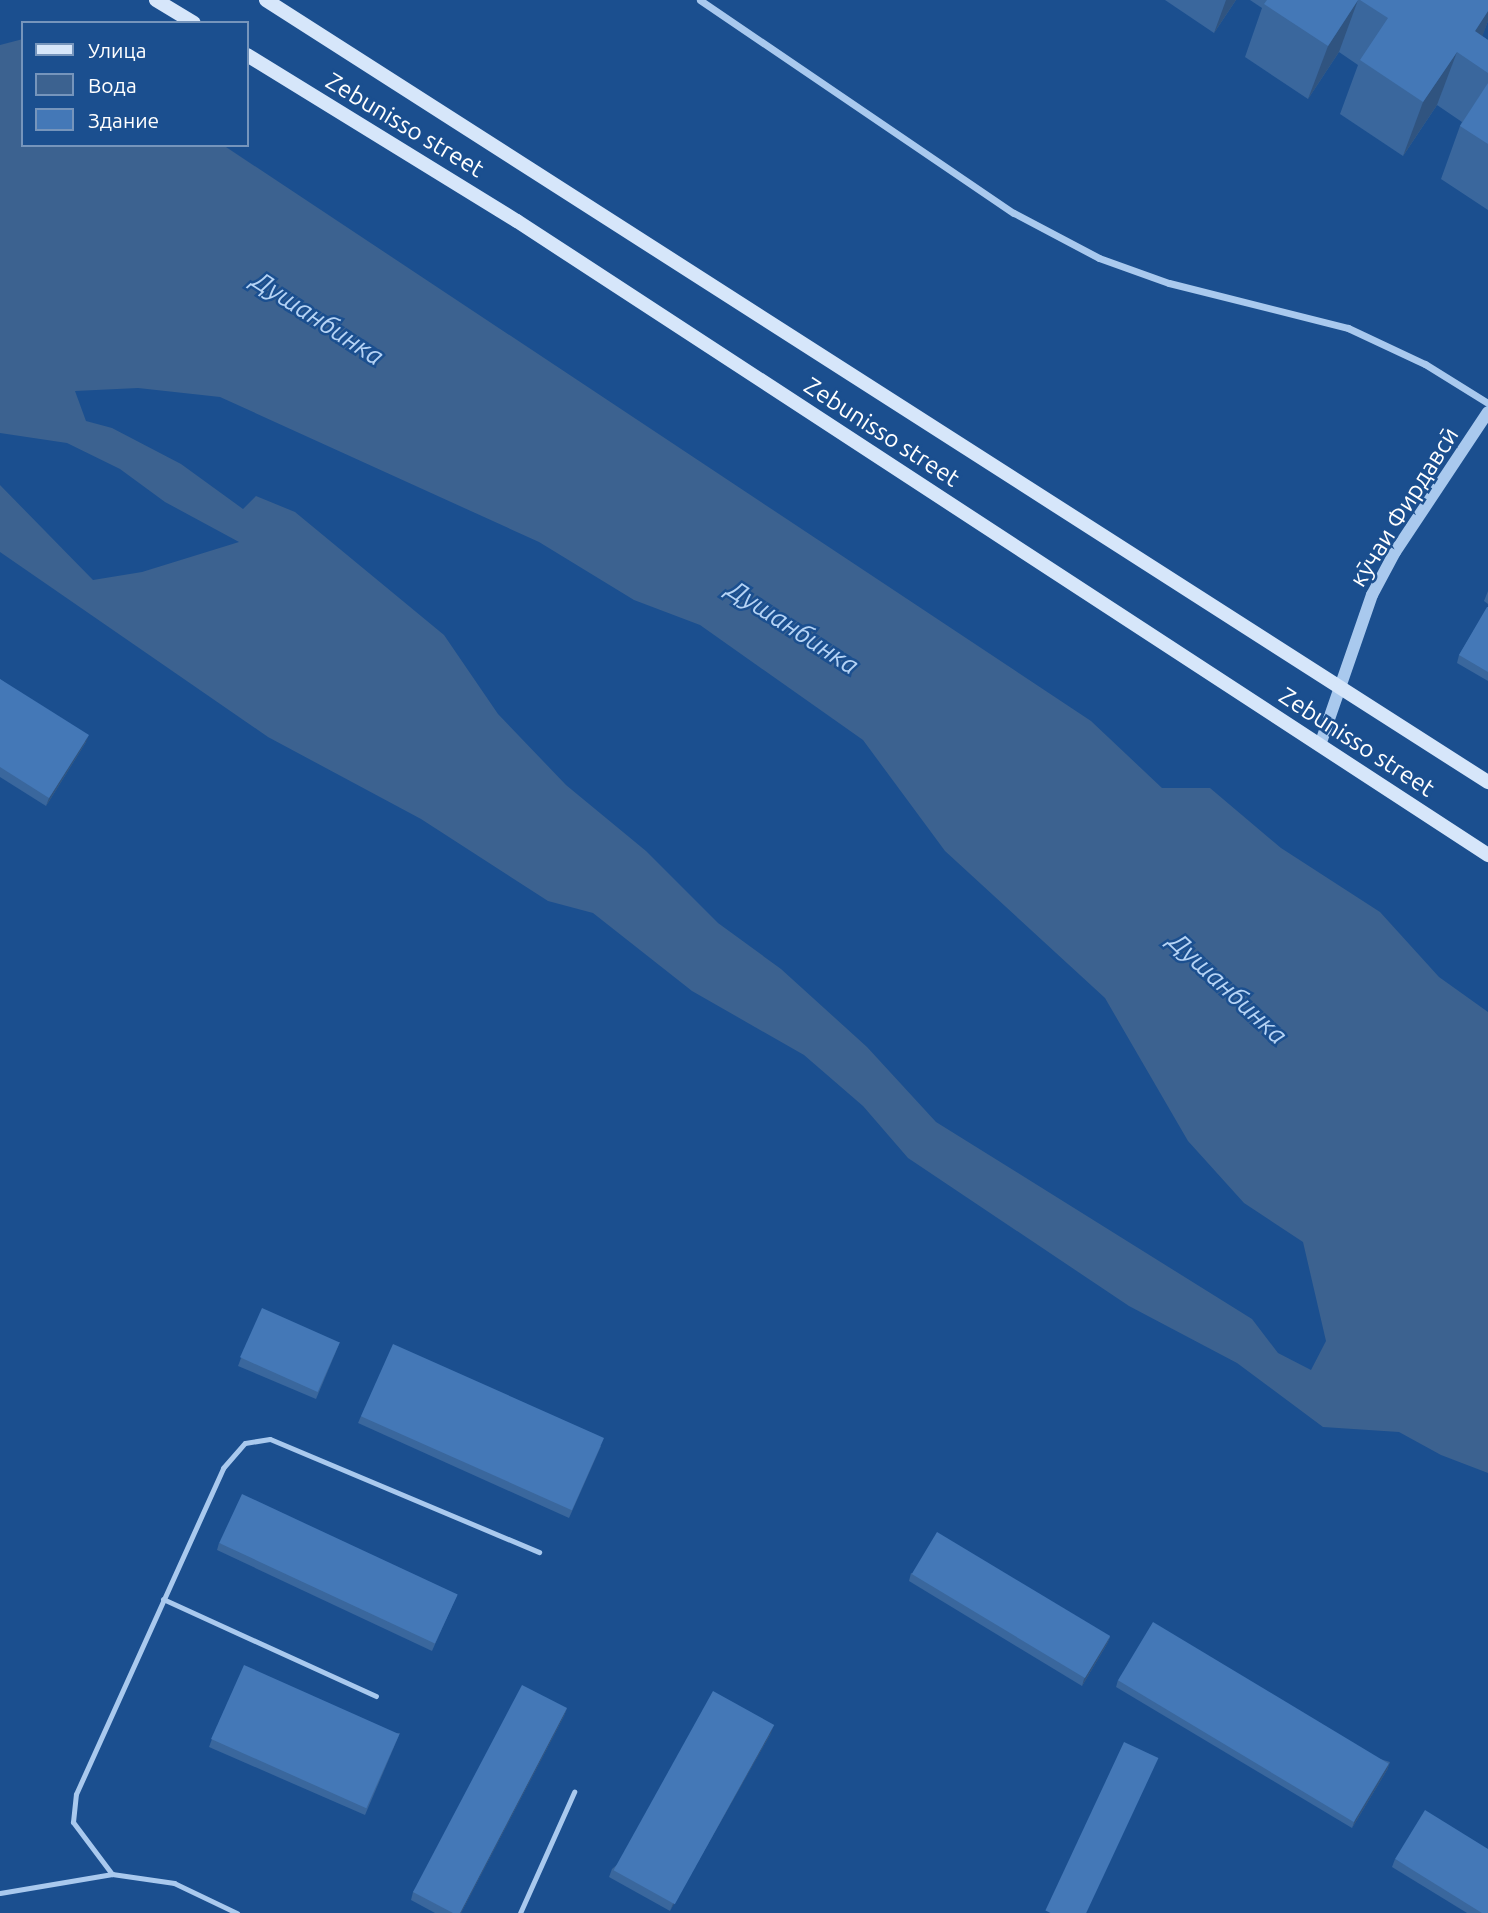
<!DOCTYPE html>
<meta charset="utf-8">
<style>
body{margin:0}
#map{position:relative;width:1488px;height:1913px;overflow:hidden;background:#1b4f8f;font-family:Ubuntu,sans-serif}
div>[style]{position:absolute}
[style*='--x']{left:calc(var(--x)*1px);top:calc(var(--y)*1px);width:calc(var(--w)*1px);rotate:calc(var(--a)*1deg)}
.water>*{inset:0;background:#3c6290}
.service>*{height:5px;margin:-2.5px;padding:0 2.5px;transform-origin:2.5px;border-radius:2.5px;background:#a9c9ee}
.minor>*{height:7px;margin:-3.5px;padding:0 3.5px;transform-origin:3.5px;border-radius:3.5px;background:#a9c9ee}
.tertiary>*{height:12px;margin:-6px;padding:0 6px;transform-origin:6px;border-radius:6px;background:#a9c9ee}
.secondary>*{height:14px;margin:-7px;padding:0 7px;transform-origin:7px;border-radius:7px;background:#d6e6fa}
.wall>*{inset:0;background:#3a679d}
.shaded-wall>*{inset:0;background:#305480}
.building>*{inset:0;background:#4478b7;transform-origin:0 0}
span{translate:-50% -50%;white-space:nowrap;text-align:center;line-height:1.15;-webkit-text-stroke:5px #1b4f8f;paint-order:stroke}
.street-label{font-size:24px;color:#fff}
.water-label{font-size:26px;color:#b5d3f5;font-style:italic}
.legend{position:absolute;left:21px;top:21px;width:228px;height:126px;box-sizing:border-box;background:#1b4f8f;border:2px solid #7695bc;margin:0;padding:9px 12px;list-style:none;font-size:21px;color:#fff}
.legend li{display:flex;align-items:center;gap:14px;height:35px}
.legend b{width:35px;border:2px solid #7695bc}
</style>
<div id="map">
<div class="water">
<i style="clip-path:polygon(evenodd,23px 39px,23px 145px,223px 145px,1091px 721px,1162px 788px,1210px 788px,1281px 848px,1380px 912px,1439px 977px,1488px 1012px,1488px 1473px,1441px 1455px,1399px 1432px,1323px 1427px,1237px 1363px,1129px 1306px,908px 1158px,863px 1106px,804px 1055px,692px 991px,593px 913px,548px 901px,421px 819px,268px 737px,0 552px,0 485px,93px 580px,142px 572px,239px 542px,165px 502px,120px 469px,67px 443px,0 433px,0 45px,23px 39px,138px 388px,220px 397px,539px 542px,634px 600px,700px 625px,863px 740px,945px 851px,1105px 998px,1188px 1141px,1244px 1203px,1303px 1242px,1326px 1341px,1311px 1370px,1278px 1353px,1252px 1319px,936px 1122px,867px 1047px,781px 969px,718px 923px,646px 851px,566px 785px,498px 714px,444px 635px,295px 512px,256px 496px,243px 509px,181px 464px,112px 428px,86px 421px,75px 391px,138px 388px)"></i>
</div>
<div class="service">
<i style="--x:163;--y:1599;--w:234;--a:24.5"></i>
<i style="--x:112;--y:1874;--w:65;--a:-126.9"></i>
<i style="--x:73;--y:1822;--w:28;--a:-84"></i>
<i style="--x:76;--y:1794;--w:358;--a:-65.7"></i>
<i style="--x:223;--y:1468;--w:33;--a:-49"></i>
<i style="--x:245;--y:1443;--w:25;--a:-9"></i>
<i style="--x:270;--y:1439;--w:292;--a:22.8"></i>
<i style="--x:0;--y:1893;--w:114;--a:-9.6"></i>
<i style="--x:112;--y:1874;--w:63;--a:8.3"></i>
<i style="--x:174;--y:1883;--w:70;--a:25.5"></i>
<i style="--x:520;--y:1913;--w:133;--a:-65.9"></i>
</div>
<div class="minor">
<i style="--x:700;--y:0;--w:379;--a:34.2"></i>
<i style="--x:1014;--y:213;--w:96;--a:27.9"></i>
<i style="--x:1099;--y:258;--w:74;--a:19.7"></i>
<i style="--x:1169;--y:283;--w:185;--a:14.1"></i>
<i style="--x:1348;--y:328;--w:85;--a:25.1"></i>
<i style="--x:1425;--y:364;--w:74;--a:31.8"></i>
</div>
<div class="tertiary">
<i style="--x:1320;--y:745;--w:159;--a:-70.9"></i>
<i style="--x:1372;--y:595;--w:49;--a:-61.9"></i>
<i style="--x:1395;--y:552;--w:168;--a:-56.4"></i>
</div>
<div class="secondary">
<i style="--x:156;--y:0;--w:44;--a:31.2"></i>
<i style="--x:266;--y:0;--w:1451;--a:32.62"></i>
<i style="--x:247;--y:55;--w:317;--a:31.6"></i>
<i style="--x:517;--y:221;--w:1160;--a:33.14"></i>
</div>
<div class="wall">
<i style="clip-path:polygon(1165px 0,1236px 0,1214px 33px)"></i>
<i style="clip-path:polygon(1250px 0,1488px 0,1488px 21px,1482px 36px,1488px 40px,1488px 210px,1441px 179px,1460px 126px,1462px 122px,1437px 105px,1403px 156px,1340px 114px,1358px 65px,1339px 52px,1308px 99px,1245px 57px,1262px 8px)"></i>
<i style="clip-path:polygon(1488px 591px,1488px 604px,1484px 601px)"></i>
<i style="clip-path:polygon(1488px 607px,1488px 681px,1457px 663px,1459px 655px)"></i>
<i style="clip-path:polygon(0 679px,86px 742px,46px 806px,0 777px)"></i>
<i style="clip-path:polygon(340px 1342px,316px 1399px,238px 1366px,241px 1358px)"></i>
<i style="clip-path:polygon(361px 1416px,601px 1446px,569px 1518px,358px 1423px)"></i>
<i style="clip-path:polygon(219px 1543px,457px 1595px,432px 1651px,217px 1550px)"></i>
<i style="clip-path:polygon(911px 1573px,1110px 1637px,1107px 1644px,1082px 1686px,909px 1581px)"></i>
<i style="clip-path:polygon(1118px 1680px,1390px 1762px,1387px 1770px,1352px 1828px,1116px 1687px)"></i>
<i style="clip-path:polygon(567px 1708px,564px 1716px,461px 1913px,435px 1913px,411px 1900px,413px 1892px)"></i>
<i style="clip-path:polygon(400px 1733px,365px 1815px,209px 1747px,212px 1739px)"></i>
<i style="clip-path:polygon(771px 1733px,670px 1911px,609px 1877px,612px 1869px)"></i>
<i style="clip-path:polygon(1395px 1859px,1488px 1913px,1467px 1913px,1392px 1867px)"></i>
</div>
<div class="shaded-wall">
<i style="clip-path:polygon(1226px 0,1236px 0,1214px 33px)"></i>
<i style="clip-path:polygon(1358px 0,1339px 52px,1308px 99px,1328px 46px)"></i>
<i style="clip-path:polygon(1488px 11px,1488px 21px,1476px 54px,1475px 31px)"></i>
<i style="clip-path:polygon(1457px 52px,1437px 105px,1403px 156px,1423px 102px)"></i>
<i style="clip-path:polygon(89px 735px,86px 742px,46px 806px,49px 798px)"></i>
<i style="clip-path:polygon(1110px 1637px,1107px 1644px,1082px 1686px,1084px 1679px)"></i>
<i style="clip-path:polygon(567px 1708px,564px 1716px,461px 1913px,460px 1913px)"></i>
<i style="clip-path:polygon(774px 1725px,771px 1733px,670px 1911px,673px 1904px)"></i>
<i style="clip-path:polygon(1390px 1762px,1387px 1770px,1352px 1828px,1355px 1820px)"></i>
</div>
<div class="building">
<i style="clip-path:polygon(1267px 0,1358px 0,1328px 46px,1264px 4px)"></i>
<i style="clip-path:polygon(1360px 0,1488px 0,1488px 11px,1475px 31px,1488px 40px,1488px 73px,1457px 52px,1423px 102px,1360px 60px,1388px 18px)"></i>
<i style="clip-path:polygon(1488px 83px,1488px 144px,1460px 126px)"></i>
<i style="clip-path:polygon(1487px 607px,1488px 607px,1488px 672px,1459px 655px)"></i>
<i style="clip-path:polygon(0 679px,89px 735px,49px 798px,0 767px)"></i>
<i style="left:262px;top:1308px;width:85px;height:54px;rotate:24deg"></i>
<i style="left:393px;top:1344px;width:231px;height:79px;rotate:24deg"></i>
<i style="left:242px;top:1494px;width:238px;height:54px;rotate:25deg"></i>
<i style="left:937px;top:1532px;width:202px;height:49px;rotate:31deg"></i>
<i style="left:1153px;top:1622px;width:275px;height:68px;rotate:31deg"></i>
<i style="left:244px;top:1665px;width:170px;height:81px;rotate:24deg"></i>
<i style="clip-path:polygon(522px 1685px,567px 1708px,460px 1913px,453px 1913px,413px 1892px)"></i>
<i style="left:713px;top:1691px;width:70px;height:205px;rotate:29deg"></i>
<i style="left:1124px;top:1742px;width:38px;height:186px;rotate:25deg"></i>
<i style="clip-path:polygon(1425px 1810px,1488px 1849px,1488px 1913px,1482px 1913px,1395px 1859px)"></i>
</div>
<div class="street-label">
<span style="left:405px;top:125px;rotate:31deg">Zebunisso street</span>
<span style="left:882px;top:432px;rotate:33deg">Zebunisso street</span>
<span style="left:1404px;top:507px;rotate:-58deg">кӯчаи Фирдавсӣ</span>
<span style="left:1357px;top:742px;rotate:33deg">Zebunisso street</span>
</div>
<div class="water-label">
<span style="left:318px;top:318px;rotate:33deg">Душанбинка</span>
<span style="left:793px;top:627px;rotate:33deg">Душанбинка</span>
<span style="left:1228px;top:988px;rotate:43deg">Душанбинка</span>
</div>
<ul class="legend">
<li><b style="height:9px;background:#d6e6fa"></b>Улица</li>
<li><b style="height:19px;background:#3c6290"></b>Вода</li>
<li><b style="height:19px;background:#4478b7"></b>Здание</li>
</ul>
</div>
